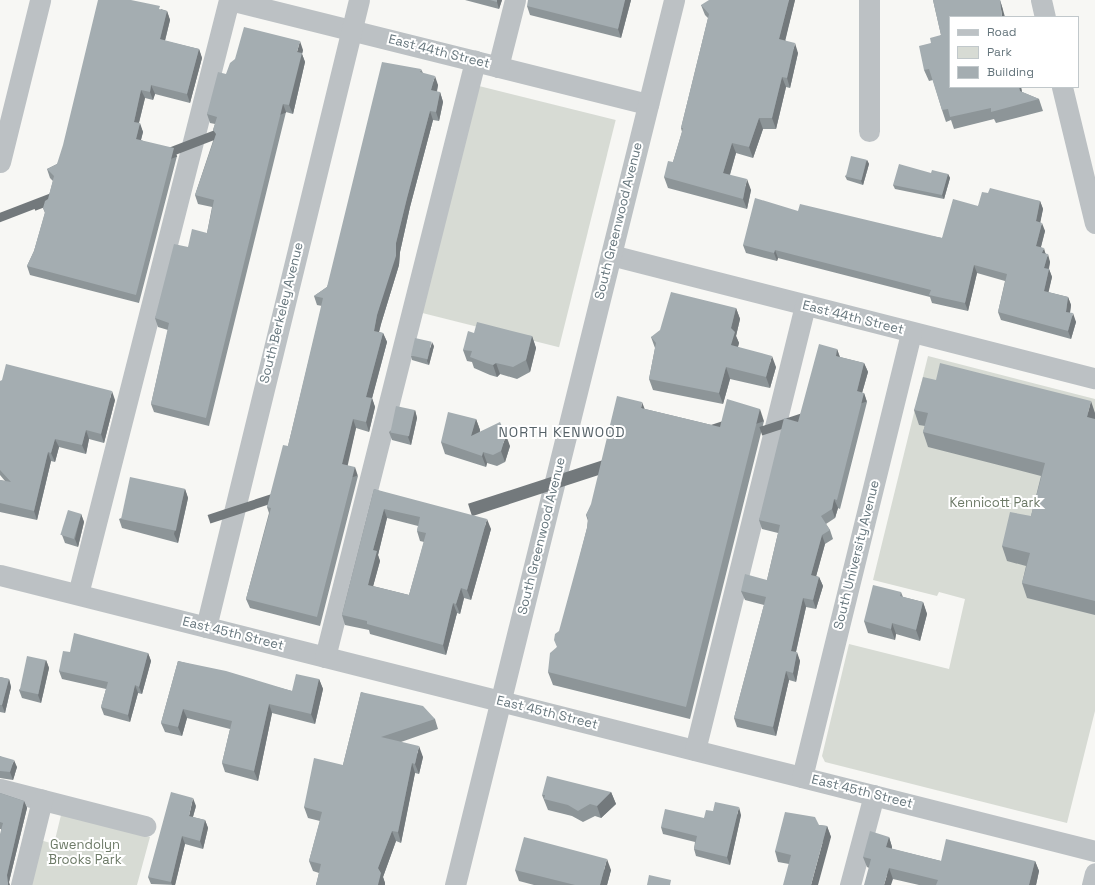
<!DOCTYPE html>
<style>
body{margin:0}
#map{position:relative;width:1095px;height:885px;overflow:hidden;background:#f7f7f4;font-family:"Space Grotesk",sans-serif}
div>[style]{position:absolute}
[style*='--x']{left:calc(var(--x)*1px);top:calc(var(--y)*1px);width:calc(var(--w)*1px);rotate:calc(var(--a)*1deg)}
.green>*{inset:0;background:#d7dbd4;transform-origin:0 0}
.minor>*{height:21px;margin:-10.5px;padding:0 10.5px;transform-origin:10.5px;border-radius:10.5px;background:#bcc1c4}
.wall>*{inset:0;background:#8d9598}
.shaded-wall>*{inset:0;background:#73797c;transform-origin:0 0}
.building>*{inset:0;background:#a4adb1;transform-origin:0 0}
span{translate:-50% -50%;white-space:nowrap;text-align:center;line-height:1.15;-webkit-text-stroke:4px #fff;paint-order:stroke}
.street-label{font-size:13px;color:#65757c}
.park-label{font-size:13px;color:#6d7a67}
.neighbourhood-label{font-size:14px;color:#566268;letter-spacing:1px}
.legend{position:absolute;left:949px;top:16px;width:130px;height:72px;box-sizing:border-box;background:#fff;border:1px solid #c1c8cb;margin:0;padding:5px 7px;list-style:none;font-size:12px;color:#65757c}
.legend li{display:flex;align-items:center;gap:8px;height:20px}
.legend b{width:20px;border:1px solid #c1c8cb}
</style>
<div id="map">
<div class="green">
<i style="left:475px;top:85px;width:145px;height:234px;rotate:14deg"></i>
<i style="clip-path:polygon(928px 356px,1095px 399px,1095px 711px,1067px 823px,825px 762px,822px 756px,849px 644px,949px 669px,965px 599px,939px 592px,937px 596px,873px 580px)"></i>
<i style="clip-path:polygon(61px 815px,150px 837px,137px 885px,28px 885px,40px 840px,54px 844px)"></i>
</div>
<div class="minor">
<i style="--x:230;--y:0;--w:431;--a:14"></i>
<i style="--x:869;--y:0;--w:131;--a:90"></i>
<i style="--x:1041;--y:0;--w:17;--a:77"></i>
<i style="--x:498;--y:67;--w:69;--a:-75.8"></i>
<i style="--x:1062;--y:87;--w:140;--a:76.4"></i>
<i style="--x:0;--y:162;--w:167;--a:-76.1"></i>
<i style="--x:611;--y:255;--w:499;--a:14.3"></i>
<i style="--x:0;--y:575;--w:1129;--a:14.15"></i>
<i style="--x:78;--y:594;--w:613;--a:-75.74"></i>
<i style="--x:206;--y:627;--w:645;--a:-76.29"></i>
<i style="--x:325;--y:657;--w:615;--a:-75.87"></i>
<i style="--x:695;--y:750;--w:457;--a:-76.1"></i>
<i style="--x:802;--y:777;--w:457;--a:-76.2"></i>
<i style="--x:0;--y:789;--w:150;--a:14.3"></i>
<i style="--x:21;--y:885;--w:88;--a:-76.1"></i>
<i style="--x:455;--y:885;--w:912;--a:-76.1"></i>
<i style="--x:850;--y:885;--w:93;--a:-75.1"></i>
<i style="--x:1092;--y:885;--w:12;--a:-76"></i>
</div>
<div class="wall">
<i style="clip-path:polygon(465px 0,502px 0,499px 9px)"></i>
<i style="clip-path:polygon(631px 0,621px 38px,530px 15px,527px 6px)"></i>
<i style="clip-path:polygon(795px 0,785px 40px,798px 53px,790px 88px,786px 87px,776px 129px,763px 129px,753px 158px,736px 153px,730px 175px,751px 190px,747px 209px,668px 188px,664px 177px,673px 162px,682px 132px,681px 128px,708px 18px,705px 15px,701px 5px)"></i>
<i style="clip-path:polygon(933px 0,1000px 0,1003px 10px,950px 17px,1021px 87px,1022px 92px,1039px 99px,1043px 111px,996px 123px,994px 119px,954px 129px,951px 120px,946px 122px,942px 110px,933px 80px,929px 81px,924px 70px,931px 43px,941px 35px)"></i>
<i style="clip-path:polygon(161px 9px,167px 11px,170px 20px,165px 41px,199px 49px,202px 58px,190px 103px,155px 94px,153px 100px,145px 98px,139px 123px,143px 132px,141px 140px,177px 156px,139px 303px,30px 275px,27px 266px,34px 251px,45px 213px,43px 208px,48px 199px,53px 181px,50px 178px,47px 169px,57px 164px)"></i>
<i style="clip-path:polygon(303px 50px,302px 54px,305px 62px,293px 114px,286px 112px,209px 426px,154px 412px,151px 404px,168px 330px,158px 327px,155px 318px,188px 247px,207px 233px,212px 207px,198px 204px,195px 195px,215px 135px,213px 130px,215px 124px,210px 123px,207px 114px,226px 74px)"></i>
<i style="clip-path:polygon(421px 69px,423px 73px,438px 85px,437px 92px,440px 92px,443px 102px,439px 121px,433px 120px,410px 207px,400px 252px,399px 265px,381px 324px,379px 332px,383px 333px,387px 342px,372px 398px,375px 407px,369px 432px,356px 428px,347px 465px,358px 476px,320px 626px,250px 608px,246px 599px,269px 513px,267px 507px,288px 446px,322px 306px,317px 305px,314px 296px,327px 287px)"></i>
<i style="clip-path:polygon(867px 160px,869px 164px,863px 185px,847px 180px,845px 176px)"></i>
<i style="clip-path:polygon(931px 173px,948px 174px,950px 178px,944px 199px,895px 189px,893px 185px)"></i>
<i style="clip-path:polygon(988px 193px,1040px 201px,1043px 209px,1040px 222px,1045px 231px,1041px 247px,1046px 254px,1050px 262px,1049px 269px,1052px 277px,1048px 292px,1068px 297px,1071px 305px,1070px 313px,1076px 322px,1071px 339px,1001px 320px,998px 312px,1005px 281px,977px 273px,968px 311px,932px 303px,930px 297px,778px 258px,777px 261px,746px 253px,743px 245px,798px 211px,942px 238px,978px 206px)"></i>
<i style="clip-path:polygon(736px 308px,740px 319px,736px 336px,739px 343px,738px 347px,776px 367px,770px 388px,730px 379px,723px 404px,653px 390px,649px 379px,655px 348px,651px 337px)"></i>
<i style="clip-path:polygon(474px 333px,532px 336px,536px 348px,530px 372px,517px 379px,500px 374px,497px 377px,490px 375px,474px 368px,472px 362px,467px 361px,463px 350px)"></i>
<i style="clip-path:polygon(434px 346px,429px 365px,412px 360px,411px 356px)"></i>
<i style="clip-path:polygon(837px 349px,840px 357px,864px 363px,868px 372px,862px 393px,864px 393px,867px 402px,840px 509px,838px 508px,835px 518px,826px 524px,830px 530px,833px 539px,825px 544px,816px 576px,819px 577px,823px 586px,816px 609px,806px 607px,796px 652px,800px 661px,796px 682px,789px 680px,776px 736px,737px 727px,734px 718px,764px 605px,745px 600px,741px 591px,767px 580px,778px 533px,762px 529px,759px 520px,798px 422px)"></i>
<i style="clip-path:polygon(936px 380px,1095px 413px,1095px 615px,1027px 598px,1022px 583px,1026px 566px,1007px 561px,1002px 546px,1031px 516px,1041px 476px,928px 447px,923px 432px,925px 426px,919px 425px,914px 410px)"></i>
<i style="clip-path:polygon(0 381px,115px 400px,104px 443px,89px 439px,86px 454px,59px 447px,55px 462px,51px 461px,37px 520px,0 512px,0 480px,5px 481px,0 475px)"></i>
<i style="clip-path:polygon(645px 409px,720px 427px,764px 421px,690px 719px,553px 685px,548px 672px,557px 647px,587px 528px,588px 521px,586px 515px)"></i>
<i style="clip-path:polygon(415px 410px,417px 418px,411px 445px,392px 440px,389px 432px)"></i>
<i style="clip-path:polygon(476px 419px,480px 430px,480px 432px,510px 446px,505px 462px,497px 466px,487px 463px,486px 467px,445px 454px,441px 442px)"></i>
<i style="clip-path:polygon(185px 489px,188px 498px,178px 543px,122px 528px,119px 519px)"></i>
<i style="clip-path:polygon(evenodd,374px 489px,491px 529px,471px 600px,464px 598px,460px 614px,457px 613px,446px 655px,370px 634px,369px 630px,345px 625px,342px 615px,374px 489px,387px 518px,418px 526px,417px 531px,420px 541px,424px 542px,409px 595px,373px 586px,380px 561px,378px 555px,387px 518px)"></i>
<i style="clip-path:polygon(81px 514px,84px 522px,78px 547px,65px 543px,62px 535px)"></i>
<i style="clip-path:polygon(901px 592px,903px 597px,923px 602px,927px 614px,920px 641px,896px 634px,895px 640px,868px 633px,864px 621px)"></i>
<i style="clip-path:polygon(70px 652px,148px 653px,151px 661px,142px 694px,138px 693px,130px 722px,104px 715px,101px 707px,106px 689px,62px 679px,59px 671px)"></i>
<i style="clip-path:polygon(46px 660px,49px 668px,41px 703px,22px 698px,19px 690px)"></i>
<i style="clip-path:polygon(178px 661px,292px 691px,319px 679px,323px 689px,315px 724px,272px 713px,258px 781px,225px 772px,222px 763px,230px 729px,187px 718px,182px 736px,165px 732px,161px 723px)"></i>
<i style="clip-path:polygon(0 677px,9px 679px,11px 687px,5px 713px,0 712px)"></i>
<i style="clip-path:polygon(361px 692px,435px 719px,438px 729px,401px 742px,423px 757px,419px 774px,415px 773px,401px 843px,396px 841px,383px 877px,385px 883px,385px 885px,316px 885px,319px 873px,313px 871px,309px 861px,320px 821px,308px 818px,304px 807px,343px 765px)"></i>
<i style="clip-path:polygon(0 756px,17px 767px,13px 780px,0 778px)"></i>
<i style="clip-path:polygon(611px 792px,616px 804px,601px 818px,595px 816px,583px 822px,572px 816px,548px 810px,542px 795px)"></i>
<i style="clip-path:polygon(0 793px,24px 801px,27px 808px,9px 882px,0 885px,1px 829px,0 829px)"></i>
<i style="clip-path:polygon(196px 806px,193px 817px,205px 820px,208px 828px,203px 849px,185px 844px,175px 885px,151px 884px,148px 877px)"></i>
<i style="clip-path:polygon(713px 811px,741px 815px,730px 865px,696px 856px,694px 849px,695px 842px,663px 834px,661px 827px,704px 818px)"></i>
<i style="clip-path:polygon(819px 825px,827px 826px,831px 837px,789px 864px,778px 862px,775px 851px)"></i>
<i style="clip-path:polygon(889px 837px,892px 847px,892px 849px,941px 861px,1035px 861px,1039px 871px,1036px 885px,919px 885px,893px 879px,867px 867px,863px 857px)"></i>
<i style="clip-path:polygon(515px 870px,611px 870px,607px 885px,534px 885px,519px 881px)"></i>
</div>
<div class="shaded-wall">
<i style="clip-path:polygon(497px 0,502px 0,499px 9px,497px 2px)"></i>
<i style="clip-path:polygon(625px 0,631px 0,621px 38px,618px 29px)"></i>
<i style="clip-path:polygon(789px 0,795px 0,783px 50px,779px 39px)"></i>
<i style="clip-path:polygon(1000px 0,1003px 10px,1005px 17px,1002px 17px)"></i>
<i style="clip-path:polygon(167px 11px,170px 20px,163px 48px,160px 39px)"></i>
<i style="clip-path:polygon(300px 41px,303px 50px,302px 54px,305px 62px,293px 114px,289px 105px,297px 52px)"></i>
<i style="clip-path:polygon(795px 43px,798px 53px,790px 88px,787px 78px)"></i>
<i style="clip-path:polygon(199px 49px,202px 58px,190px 103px,187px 94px)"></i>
<i style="clip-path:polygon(435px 76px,438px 85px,435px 99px,431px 90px)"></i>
<i style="clip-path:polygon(782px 77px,786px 87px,776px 129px,772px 118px)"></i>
<i style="clip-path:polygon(151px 85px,155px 94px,153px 100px,150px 92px)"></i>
<i style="clip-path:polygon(1019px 87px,1021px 87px,1024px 103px,1020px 91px)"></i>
<i style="clip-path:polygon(141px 90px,145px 98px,137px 130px,134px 122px)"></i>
<i style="clip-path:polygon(440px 92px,443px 102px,439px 121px,436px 112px)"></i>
<i style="left:283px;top:104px;width:9px;height:323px;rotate:69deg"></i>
<i style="clip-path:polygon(430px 111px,433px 120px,410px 207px,400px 252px,399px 265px,381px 324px,377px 340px,374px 331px,377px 315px,396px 243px,407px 198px)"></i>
<i style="clip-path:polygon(759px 118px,763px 129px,753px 158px,749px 147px)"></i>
<i style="clip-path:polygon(140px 123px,143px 132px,139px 147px,136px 139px)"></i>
<i style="clip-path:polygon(732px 143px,736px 153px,727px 184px,723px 173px)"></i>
<i style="left:174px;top:148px;width:9px;height:152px;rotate:69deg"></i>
<i style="clip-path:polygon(867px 160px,869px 164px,863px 185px,861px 181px)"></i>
<i style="clip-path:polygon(948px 174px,950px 178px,944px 199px,942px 195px)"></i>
<i style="clip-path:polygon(747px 179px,751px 190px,747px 209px,743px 199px)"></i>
<i style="clip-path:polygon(1040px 201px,1043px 209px,1039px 229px,1036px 221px)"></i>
<i style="clip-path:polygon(1042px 223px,1045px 231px,1039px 254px,1036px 246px)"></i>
<i style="clip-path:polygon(1044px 248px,1046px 256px,1042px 253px)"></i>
<i style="clip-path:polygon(775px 250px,778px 258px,777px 261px,774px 253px)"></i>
<i style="clip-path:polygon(1048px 254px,1050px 262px,1047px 276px,1044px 268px)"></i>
<i style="clip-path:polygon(974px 265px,977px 273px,968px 311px,965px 303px)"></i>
<i style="clip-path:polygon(1049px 269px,1052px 277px,1047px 299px,1044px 291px)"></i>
<i style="clip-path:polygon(1068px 297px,1071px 305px,1069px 320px,1066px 312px)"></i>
<i style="clip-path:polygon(736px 308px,740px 319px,736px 336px,739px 343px,735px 356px,731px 345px,731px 328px)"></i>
<i style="clip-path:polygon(1073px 313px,1076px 322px,1071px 339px,1068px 331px)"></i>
<i style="clip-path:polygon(383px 333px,387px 342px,370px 406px,366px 397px)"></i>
<i style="clip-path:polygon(532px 336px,536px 348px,530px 372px,526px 360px)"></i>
<i style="clip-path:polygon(432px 342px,434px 346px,429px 365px,427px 361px)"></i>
<i style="clip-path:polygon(837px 349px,840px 358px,836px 356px)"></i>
<i style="clip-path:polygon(772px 356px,776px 367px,770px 388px,766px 377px)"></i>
<i style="clip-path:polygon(496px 363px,500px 374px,497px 377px,493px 365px)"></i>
<i style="clip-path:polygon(864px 363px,868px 372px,860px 400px,857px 391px)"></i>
<i style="clip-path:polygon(726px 367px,730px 379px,723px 404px,719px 393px)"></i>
<i style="clip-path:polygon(112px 391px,115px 400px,104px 443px,101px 434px)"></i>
<i style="left:864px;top:393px;width:9px;height:110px;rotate:72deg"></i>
<i style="clip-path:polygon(372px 398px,375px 407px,369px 432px,366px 422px)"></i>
<i style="clip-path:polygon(1091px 401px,1095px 413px,1095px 420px,1087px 417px)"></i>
<i style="clip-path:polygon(642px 402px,647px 415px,641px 408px)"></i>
<i style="left:760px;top:409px;width:13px;height:307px;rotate:72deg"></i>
<i style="clip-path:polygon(415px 410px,417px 418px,411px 445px,408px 437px)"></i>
<i style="clip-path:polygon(353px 419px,356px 428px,346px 473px,342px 464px)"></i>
<i style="clip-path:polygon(476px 419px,480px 430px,476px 448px,471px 436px)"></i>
<i style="clip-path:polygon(86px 430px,89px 439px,86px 454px,82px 445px)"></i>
<i style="clip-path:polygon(506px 435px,510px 446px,505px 462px,501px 451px)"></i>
<i style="clip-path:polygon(55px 439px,59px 447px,55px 462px,51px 453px)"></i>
<i style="clip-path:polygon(48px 452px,51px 461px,37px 520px,34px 511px)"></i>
<i style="clip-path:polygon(483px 452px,487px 463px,486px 467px,482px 456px)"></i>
<i style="left:355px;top:467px;width:9px;height:155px;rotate:72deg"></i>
<i style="clip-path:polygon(185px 489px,188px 498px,178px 543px,174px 534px)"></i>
<i style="clip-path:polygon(834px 499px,838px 508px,835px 518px,832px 509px)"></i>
<i style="clip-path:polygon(384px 509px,387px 518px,378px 555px,380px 561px,371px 594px,368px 585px,373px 550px)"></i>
<i style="clip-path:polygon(81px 514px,84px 522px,78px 547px,75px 539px)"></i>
<i style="clip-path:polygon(487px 519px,491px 529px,471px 600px,467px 590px)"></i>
<i style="clip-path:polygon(822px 535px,825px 544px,814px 584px,811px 575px)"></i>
<i style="clip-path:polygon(819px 577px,823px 586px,816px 609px,813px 600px)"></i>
<i style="clip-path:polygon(461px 588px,464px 598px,460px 614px,456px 604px)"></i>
<i style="clip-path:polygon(803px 598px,806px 607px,794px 660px,791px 651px)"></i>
<i style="clip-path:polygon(923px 602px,927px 614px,920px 641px,916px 630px)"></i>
<i style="clip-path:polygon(453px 603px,457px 613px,446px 655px,443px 645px)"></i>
<i style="clip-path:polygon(892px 623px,896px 634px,895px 640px,891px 629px)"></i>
<i style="clip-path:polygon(797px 652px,800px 661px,796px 682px,793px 673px)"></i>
<i style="clip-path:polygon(148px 653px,151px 661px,142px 694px,139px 687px)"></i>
<i style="clip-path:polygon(46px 660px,49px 668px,41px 703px,38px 695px)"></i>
<i style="clip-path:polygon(786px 671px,789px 680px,776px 736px,773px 727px)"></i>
<i style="clip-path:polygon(9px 679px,11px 687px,5px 713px,2px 705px)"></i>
<i style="clip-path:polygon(319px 679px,323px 689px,315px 724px,311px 714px)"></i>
<i style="clip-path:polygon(135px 685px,138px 693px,130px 722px,128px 715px)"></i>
<i style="clip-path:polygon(269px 704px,272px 713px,258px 781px,254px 771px)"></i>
<i style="clip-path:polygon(183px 709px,187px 718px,182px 736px,178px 727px)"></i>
<i style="clip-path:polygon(419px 746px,423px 757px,419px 774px,415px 764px)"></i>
<i style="clip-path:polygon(14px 760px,17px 767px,13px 780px,10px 772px)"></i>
<i style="clip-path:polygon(412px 763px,415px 773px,401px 843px,398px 832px)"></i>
<i style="clip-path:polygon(611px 792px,616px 804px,601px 818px,597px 806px)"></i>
<i style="clip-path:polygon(193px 798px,196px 806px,191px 823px,189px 816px)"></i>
<i style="clip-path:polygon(24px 801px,27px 808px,9px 882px,10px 885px,8px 885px,7px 875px)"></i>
<i style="clip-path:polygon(739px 807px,741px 815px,730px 865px,727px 857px)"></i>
<i style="clip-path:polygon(205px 820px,208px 828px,203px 849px,200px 841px)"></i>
<i style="clip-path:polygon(827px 826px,831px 837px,818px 885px,811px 885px)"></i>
<i style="clip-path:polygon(392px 831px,396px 841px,383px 877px,385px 883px,385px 885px,378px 885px,378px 868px)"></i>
<i style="clip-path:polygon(182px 836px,185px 844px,175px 885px,172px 885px,171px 882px)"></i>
<i style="clip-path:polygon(889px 837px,892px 847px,890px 858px,886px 847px)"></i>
<i style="clip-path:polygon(607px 859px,611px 870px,607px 885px,600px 885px)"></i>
<i style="clip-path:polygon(1035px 861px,1039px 871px,1036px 885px,1029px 885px)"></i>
<i style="clip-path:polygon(889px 868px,893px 879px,891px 885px,884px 885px)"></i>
</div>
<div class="building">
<i style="clip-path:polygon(98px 0,131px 0,160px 6px,159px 9px,167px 11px,160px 39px,199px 49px,187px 94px,151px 85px,150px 92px,141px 90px,134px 122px,140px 123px,136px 139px,174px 148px,136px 295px,27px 266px,34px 251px,45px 212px,43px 208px,45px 201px,48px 199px,54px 176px,47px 169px,57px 164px,63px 145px)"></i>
<i style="clip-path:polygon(490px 0,497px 0,497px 2px)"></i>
<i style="clip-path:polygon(528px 0,625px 0,618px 29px,527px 6px)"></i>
<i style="clip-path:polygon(709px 0,789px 0,779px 39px,795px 43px,787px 78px,782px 77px,772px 118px,759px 118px,749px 147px,732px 143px,723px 173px,747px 179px,743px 199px,664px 177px,668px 161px,673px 162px,683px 128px,681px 128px,709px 14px,701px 5px)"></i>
<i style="clip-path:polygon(933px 0,1000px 0,1002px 17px,950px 17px,950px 87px,1019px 87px,1020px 91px,1039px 99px,991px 112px,991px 108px,950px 117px,948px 109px,942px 110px,929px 69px,924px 70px,919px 46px,931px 43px,930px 38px,941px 35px)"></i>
<i style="clip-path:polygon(244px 27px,300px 41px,297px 52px,302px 53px,289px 105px,283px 104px,206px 418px,151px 404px,169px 323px,155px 318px,174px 244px,188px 247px,192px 229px,207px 233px,214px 200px,195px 195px,216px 134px,213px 130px,217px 117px,207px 114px,218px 72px,226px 74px,230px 63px,235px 59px)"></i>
<i style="clip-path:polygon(382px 62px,421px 69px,420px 72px,435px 76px,431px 90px,440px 92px,436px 112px,430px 111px,407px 198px,396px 243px,396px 256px,377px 315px,374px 331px,383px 333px,366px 397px,372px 398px,366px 422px,353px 419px,342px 464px,355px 467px,317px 617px,246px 599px,271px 508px,267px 507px,283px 445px,288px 446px,323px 298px,314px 296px,327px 287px)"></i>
<i style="left:851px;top:156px;width:16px;height:21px;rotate:14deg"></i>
<i style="clip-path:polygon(899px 164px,931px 173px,932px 170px,948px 174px,942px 195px,893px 185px)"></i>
<i style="clip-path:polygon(990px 188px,1040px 201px,1036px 221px,1042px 223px,1036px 246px,1044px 248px,1042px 253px,1048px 254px,1044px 268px,1049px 269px,1044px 291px,1068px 297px,1066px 312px,1073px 313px,1068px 331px,998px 312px,1007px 274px,974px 265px,965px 303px,929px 295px,931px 290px,775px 250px,774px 253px,743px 245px,755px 198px,798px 211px,800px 204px,942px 238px,953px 199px,978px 206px,982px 192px,988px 193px)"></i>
<i style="clip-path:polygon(671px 292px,736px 308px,731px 328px,735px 332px,731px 345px,772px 356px,766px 377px,726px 367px,719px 393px,649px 379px,656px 343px,651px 337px,660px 330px)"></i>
<i style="clip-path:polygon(477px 322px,532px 336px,526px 360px,513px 367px,496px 363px,493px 365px,486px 363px,470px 357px,472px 351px,463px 350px,468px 331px,474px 333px)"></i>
<i style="left:415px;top:338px;width:17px;height:18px;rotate:13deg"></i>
<i style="clip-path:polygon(819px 344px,837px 349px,836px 356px,864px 363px,857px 391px,864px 393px,837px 500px,834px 499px,832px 509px,821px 516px,830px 530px,822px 535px,811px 575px,819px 577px,813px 600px,803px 598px,791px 651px,797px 652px,793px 673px,786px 671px,773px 727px,734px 718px,766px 597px,741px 591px,745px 574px,767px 580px,780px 525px,759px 520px,784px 418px,798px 422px)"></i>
<i style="clip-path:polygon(940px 363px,1091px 401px,1087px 417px,1095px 419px,1095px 601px,1022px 583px,1030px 553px,1002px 546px,1010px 512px,1031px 516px,1045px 463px,923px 432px,928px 413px,914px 410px,923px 377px,936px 380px)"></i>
<i style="clip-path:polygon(6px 364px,112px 391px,101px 434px,86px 430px,82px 445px,55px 439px,51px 453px,48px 452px,34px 511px,0 503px,0 480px,11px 482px,0 470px,0 381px,2px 380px)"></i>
<i style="clip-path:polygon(617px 396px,642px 402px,641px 408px,720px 427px,727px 399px,760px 409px,686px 707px,548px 672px,550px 653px,557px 647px,554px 640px,555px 634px,559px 631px,587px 528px,588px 518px,586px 515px,591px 504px)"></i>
<i style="left:396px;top:406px;width:19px;height:27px;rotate:12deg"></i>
<i style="clip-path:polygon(448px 412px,476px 419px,471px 436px,500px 422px,506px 435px,501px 451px,493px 455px,483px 452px,482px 456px,441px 442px)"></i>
<i style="left:130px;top:477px;width:56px;height:43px;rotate:12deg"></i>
<i style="clip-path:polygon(evenodd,374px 489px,487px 519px,467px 590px,461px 588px,456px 604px,453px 603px,443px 645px,367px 624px,367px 621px,342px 615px,374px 489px,384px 509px,420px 517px,417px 531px,426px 533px,409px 595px,368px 585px,377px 551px,373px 550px,384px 509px)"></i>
<i style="left:68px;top:510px;width:14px;height:26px;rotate:17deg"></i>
<i style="clip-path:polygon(873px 585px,901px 592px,900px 596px,923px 602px,916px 630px,892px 623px,891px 629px,864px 621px)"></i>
<i style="clip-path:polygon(74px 633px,148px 653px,139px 687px,135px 685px,128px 715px,101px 707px,108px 682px,59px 671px,63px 651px,70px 652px)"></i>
<i style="left:27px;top:656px;width:19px;height:35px;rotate:12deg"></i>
<i style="clip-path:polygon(178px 661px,226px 671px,292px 691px,296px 674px,319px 679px,311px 714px,269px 704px,254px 771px,222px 763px,232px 721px,183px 709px,178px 727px,161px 723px)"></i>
<i style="clip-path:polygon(0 677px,9px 679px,2px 705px,0 705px)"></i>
<i style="clip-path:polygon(361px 692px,423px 706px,435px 719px,381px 737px,419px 746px,415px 764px,412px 763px,398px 832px,392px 831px,378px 868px,381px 873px,378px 885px,316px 885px,321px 864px,309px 861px,322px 812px,304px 807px,314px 758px,343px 765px)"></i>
<i style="clip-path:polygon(0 756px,14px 760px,10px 772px,0 771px)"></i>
<i style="clip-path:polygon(547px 776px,611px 792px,597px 806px,590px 804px,578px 811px,568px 805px,544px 799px,545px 795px,542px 795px)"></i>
<i style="clip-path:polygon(171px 792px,193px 798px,189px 816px,205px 820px,200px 841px,182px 836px,171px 882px,148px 877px)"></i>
<i style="clip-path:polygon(0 793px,24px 801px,7px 875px,8px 884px,8px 885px,0 885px,0 834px,3px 823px,0 822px)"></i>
<i style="clip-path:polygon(715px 802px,739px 807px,727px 857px,694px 849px,697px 836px,661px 827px,665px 809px,704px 818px,706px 810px,713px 811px)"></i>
<i style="clip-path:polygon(785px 812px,815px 817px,819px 825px,827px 826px,811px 885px,783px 885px,791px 855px,775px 851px)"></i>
<i style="clip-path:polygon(870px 831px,889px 837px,886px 847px,941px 861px,946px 839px,1035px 861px,1029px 885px,936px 885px,938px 880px,889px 868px,884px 885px,864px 885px,871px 859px,863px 857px)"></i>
<i style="clip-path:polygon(524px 837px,607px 859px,600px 885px,575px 885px,515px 870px)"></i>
<i style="clip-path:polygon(649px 875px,671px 880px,670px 885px,647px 885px)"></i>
</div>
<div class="street-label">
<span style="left:439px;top:52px;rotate:14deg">East 44th Street</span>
<span style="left:619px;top:221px;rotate:-76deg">South Greenwood Avenue</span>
<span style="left:282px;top:313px;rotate:-76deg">South Berkeley Avenue</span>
<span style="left:853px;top:318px;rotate:14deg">East 44th Street</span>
<span style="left:542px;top:536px;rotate:-76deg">South Greenwood Avenue</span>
<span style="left:857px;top:555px;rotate:-76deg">South University Avenue</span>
<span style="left:233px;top:634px;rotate:14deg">East 45th Street</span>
<span style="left:547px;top:713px;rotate:14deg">East 45th Street</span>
<span style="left:862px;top:792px;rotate:14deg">East 45th Street</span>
</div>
<div class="park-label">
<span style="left:995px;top:503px">Kennicott Park</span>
<span style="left:85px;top:853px">Gwendolyn<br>Brooks Park</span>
</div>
<div class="neighbourhood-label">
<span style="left:562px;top:432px">NORTH KENWOOD</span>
</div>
<ul class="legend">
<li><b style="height:5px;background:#bcc1c4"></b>Road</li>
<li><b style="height:11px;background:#d7dbd4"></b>Park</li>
<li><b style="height:11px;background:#a4adb1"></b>Building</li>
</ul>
</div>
